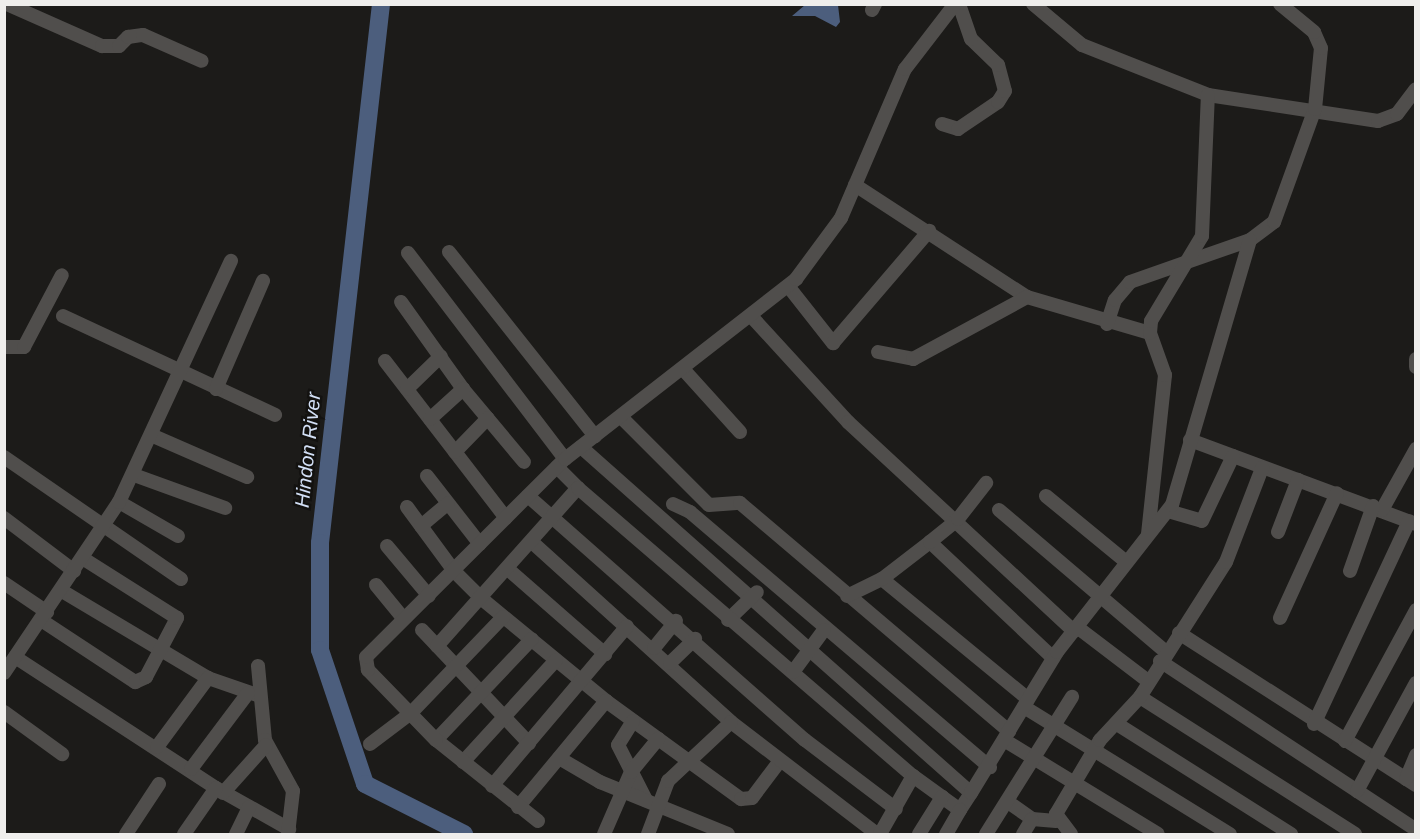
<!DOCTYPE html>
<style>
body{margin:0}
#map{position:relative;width:1420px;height:839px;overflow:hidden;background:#1c1b19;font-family:Helvetica,sans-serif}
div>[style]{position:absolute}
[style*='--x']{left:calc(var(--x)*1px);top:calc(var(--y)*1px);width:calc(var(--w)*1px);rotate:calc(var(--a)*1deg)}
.water>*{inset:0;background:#4c5e7d}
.river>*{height:18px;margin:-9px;padding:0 9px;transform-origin:9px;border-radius:9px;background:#4c5e7d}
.minor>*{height:14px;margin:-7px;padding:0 7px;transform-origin:7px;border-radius:7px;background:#504e4c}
span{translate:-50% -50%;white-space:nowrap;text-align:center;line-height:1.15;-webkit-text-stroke:5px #131210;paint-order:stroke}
.water-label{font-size:20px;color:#d3e0f6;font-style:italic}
.frame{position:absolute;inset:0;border:6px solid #efeeec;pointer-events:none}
</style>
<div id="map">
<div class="water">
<i style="clip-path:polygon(805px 5px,838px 5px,840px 22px,836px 27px,815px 16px,792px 16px)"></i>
</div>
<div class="river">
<i style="--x:381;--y:4;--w:542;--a:96.46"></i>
<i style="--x:320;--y:543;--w:107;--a:90"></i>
<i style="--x:320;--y:650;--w:141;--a:71.4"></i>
<i style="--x:365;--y:784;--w:111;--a:26.8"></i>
</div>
<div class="minor">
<i style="--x:7;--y:4;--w:104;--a:23.9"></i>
<i style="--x:102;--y:46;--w:17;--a:0"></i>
<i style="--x:119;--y:46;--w:13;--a:-45"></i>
<i style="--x:128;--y:37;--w:15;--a:-8"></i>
<i style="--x:143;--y:35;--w:64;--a:23.8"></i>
<i style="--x:1033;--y:4;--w:64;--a:39.9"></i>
<i style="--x:1082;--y:45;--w:136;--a:21.6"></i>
<i style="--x:1208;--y:95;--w:172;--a:8.7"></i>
<i style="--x:1378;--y:121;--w:20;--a:-20"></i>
<i style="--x:1397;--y:114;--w:31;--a:-53"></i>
<i style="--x:872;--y:10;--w:7;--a:-63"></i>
<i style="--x:942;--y:124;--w:17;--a:17"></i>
<i style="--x:958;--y:129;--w:48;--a:-34"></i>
<i style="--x:998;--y:102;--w:13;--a:-58"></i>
<i style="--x:1005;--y:91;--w:27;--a:-105"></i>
<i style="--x:998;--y:65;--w:37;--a:-136"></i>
<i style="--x:971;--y:39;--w:37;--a:-109"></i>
<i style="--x:855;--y:185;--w:205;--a:33.1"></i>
<i style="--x:1027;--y:297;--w:128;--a:16.3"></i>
<i style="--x:449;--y:252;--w:235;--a:51.6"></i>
<i style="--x:408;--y:253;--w:259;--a:52.7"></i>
<i style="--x:788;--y:286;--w:73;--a:51.7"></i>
<i style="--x:833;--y:343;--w:148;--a:-49.4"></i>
<i style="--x:401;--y:302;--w:107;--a:54.5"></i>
<i style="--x:463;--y:389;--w:95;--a:50.1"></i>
<i style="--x:63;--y:316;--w:234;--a:25"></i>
<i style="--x:751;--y:316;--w:144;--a:47.5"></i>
<i style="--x:848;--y:422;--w:308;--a:42.8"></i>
<i style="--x:1107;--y:324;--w:25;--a:-72"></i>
<i style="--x:1115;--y:300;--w:23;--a:-50"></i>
<i style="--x:1130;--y:282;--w:127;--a:-19.3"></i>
<i style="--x:1250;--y:240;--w:30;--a:-37"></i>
<i style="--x:1274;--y:222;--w:120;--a:-70.1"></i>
<i style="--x:1315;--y:109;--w:61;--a:-84.4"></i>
<i style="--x:1321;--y:48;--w:17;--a:-114"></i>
<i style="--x:1314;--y:32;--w:44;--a:-140.5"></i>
<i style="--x:4;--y:347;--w:20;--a:0"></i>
<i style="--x:24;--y:347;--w:81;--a:-62.2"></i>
<i style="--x:878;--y:352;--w:36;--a:11"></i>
<i style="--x:913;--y:359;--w:130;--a:-28.5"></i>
<i style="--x:1416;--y:359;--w:8;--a:90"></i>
<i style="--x:385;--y:361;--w:198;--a:52.4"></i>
<i style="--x:683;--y:369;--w:85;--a:47.9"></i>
<i style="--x:216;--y:389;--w:118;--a:-66.5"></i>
<i style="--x:407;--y:389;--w:47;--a:-44.1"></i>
<i style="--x:621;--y:417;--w:124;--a:45"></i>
<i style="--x:709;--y:505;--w:31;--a:-4"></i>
<i style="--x:740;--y:503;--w:353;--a:40.3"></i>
<i style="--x:430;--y:419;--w:45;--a:-42.3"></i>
<i style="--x:151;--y:435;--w:105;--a:23.6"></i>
<i style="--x:1190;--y:440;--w:241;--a:20.4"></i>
<i style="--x:581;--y:447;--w:521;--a:41.58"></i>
<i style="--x:971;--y:793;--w:20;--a:123"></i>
<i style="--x:455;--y:452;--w:47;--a:-45.9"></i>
<i style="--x:4;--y:457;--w:215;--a:34.6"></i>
<i style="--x:557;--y:467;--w:30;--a:45"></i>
<i style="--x:134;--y:475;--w:97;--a:19.9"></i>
<i style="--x:427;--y:476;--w:86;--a:52.1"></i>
<i style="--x:528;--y:496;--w:369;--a:41.4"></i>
<i style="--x:805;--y:740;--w:114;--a:37.2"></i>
<i style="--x:1046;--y:496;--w:101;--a:39.4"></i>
<i style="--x:119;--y:502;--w:68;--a:30"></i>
<i style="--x:673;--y:504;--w:19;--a:25"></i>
<i style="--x:690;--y:512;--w:394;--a:40.4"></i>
<i style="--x:407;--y:507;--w:79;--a:53.7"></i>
<i style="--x:454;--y:571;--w:40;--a:45"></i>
<i style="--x:482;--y:599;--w:161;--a:39.4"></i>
<i style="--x:606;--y:701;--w:167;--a:36"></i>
<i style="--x:741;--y:799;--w:11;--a:-5"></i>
<i style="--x:752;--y:798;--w:45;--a:-53.1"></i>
<i style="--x:999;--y:510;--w:219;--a:40.4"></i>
<i style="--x:1382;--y:510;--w:70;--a:-60.9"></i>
<i style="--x:1168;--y:511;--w:35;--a:16"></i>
<i style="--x:1202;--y:521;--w:72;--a:-64.5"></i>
<i style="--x:4;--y:518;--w:88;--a:37.1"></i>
<i style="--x:421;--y:526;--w:35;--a:-40"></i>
<i style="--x:1278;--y:532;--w:56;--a:-69"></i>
<i style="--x:1148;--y:534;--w:160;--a:-83.9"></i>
<i style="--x:1165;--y:375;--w:45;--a:-109.7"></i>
<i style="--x:1150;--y:333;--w:12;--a:-85"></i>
<i style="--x:1151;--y:321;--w:99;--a:-59"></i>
<i style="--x:1202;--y:236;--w:141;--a:-87.6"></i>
<i style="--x:930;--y:542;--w:169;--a:43.3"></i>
<i style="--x:533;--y:543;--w:267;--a:42.1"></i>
<i style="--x:731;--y:722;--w:184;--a:37.5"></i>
<i style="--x:387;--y:546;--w:65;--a:50"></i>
<i style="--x:509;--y:570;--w:128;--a:41.2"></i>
<i style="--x:1350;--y:571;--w:69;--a:-70.5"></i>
<i style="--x:882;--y:579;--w:189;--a:39.4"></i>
<i style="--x:4;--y:583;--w:52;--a:34"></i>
<i style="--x:376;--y:585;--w:43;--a:50.7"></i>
<i style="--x:62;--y:591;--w:170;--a:30.8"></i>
<i style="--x:208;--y:678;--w:55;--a:19.1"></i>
<i style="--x:847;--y:596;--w:39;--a:-26"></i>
<i style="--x:882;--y:579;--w:61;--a:-37.6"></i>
<i style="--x:930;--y:542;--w:36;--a:-39"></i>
<i style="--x:958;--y:519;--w:46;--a:-52.1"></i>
<i style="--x:1280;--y:618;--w:137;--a:-65.5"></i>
<i style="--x:41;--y:620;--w:113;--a:33.4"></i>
<i style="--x:135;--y:682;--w:12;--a:-24"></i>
<i style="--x:146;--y:677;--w:67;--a:-62.3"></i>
<i style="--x:177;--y:618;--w:110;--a:-147.6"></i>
<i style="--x:728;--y:620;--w:40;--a:-44"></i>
<i style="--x:1077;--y:627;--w:89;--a:37.3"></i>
<i style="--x:422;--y:630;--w:156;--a:46.6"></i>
<i style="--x:1179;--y:633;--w:282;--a:32.7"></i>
<i style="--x:437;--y:646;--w:212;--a:-48.3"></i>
<i style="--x:578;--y:488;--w:442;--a:40.7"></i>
<i style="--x:913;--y:776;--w:58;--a:35.9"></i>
<i style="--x:960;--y:810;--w:28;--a:120"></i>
<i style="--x:654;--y:648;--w:35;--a:-51"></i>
<i style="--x:15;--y:657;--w:240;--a:33.1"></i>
<i style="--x:216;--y:788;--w:84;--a:29.3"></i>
<i style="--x:1160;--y:661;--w:307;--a:33.4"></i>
<i style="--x:670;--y:663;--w:35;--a:-44"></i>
<i style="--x:258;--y:666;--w:74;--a:84.6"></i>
<i style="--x:265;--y:740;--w:58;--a:61.2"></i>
<i style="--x:293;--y:791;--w:43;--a:96.6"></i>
<i style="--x:793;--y:672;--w:52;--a:-53.6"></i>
<i style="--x:4;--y:673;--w:206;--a:-56.1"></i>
<i style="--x:119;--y:502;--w:266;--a:-65.1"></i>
<i style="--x:1140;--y:697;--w:255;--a:32.5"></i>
<i style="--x:1024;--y:707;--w:242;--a:31.7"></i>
<i style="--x:4;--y:712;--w:72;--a:35.9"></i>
<i style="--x:633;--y:721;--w:28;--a:122"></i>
<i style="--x:618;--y:745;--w:62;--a:63"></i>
<i style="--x:1117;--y:724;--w:206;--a:32.3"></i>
<i style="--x:1314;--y:724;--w:224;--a:-64.9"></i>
<i style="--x:436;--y:740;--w:139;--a:-46.5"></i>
<i style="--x:1004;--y:740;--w:180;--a:31.4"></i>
<i style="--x:1345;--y:741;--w:149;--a:-61.5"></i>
<i style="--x:370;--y:744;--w:51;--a:-37.1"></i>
<i style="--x:411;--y:713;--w:133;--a:-46.2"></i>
<i style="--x:157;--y:747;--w:86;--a:-53.5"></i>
<i style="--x:559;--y:758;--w:48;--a:30.3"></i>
<i style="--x:600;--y:782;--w:138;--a:22.1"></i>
<i style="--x:463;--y:762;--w:138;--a:-47.6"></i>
<i style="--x:191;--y:769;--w:95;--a:-53.1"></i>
<i style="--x:1406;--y:779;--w:26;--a:-67"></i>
<i style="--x:492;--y:786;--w:209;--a:-49.8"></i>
<i style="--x:1357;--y:791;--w:123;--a:-61.4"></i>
<i style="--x:223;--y:793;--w:64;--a:-48.1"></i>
<i style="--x:971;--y:793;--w:165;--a:-58.6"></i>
<i style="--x:1057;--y:652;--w:187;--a:-52"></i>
<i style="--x:1172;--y:505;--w:276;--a:-73.6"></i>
<i style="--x:1008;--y:802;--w:29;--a:35"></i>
<i style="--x:1032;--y:819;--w:24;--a:5"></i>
<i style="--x:518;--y:807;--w:138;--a:-50.3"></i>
<i style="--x:538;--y:821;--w:130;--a:-141.5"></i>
<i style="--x:436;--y:740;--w:98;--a:-134.2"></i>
<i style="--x:368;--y:670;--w:13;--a:-99"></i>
<i style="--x:366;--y:657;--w:281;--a:-44.9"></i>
<i style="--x:565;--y:459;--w:293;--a:-37.9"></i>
<i style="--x:796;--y:279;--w:76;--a:-53.6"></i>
<i style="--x:841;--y:218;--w:162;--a:-66.8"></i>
<i style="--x:905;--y:69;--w:82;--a:-52.4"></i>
<i style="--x:126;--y:834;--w:60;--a:-56.6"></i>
<i style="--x:184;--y:834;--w:56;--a:-55.2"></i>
<i style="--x:236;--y:834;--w:30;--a:-64"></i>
<i style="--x:604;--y:834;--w:68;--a:-66.5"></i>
<i style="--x:631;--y:772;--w:43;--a:-50.7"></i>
<i style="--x:648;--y:834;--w:57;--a:-69.3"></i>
<i style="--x:668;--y:781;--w:86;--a:-43.1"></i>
<i style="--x:880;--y:834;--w:67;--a:-60.4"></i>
<i style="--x:919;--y:834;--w:44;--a:-58.1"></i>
<i style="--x:986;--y:834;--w:162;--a:-57.9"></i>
<i style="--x:1023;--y:834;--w:17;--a:-59"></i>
<i style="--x:1071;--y:834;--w:25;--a:-127"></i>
<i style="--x:1056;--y:814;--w:86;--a:-59.3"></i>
<i style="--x:1100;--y:740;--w:59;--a:-47.1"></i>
<i style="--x:1140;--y:697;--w:160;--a:-57.5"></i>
<i style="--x:1226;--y:562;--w:101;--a:-69"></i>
</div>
<div class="water-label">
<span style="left:308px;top:450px;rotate:-84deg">Hindon River</span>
</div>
<div class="frame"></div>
</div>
